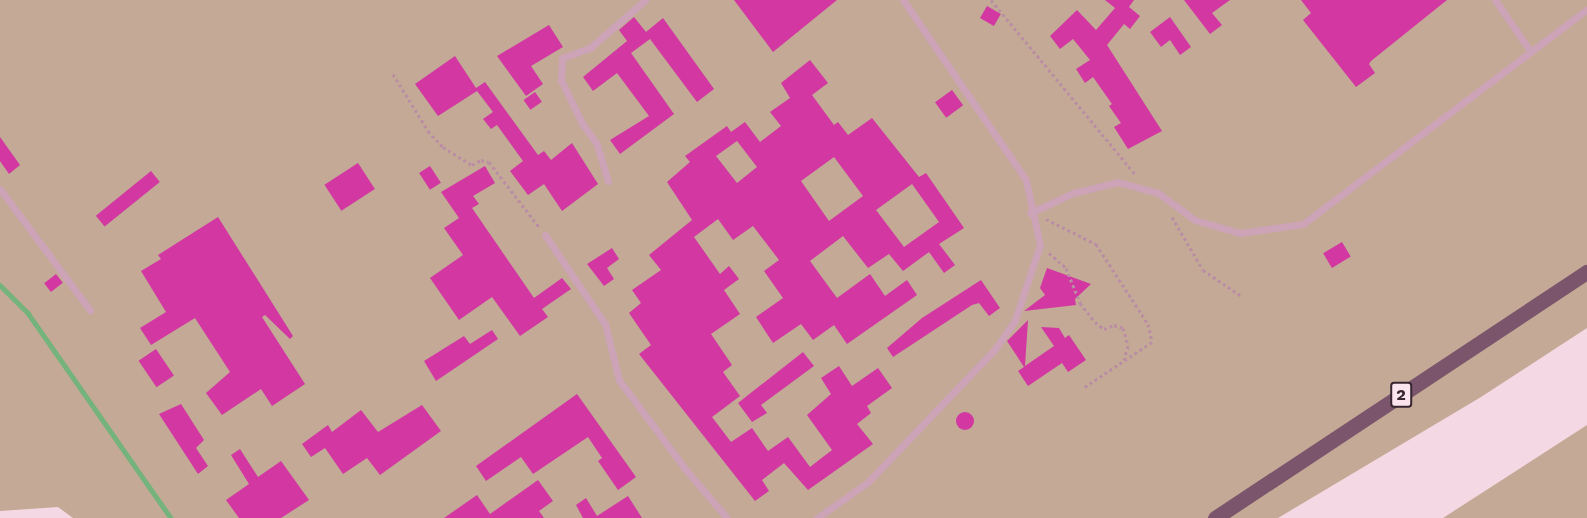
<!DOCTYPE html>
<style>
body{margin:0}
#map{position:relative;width:1587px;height:518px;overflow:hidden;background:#f4d8e3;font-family:"Work Sans",sans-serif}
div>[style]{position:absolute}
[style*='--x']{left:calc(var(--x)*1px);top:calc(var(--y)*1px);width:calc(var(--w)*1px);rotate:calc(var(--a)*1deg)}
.green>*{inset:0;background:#c4a996}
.stream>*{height:4.5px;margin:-2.25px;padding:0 2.25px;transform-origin:2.25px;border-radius:2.25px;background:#74b37b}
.building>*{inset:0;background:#d237a2;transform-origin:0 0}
.round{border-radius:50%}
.path>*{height:3px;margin-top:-1.5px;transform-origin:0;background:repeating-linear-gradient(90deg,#b98da3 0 3px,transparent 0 6px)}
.lane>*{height:7px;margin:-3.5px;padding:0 3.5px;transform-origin:3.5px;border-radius:3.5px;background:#cda3b7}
.primary>*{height:15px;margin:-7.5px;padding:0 7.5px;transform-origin:7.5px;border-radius:7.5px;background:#7a556b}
span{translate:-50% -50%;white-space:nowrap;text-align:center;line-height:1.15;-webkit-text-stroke:6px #fbe4ed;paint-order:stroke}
.shield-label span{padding:2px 4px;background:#fbe4ed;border:2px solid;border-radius:4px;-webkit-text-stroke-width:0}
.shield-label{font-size:16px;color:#372630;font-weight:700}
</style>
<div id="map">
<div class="green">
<i style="clip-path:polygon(0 0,1587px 0,1587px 328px,1481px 397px,1278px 518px,73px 518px,58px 507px,0 511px)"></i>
<i style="clip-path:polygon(1587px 425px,1587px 518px,1443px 518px)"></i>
</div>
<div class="stream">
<i style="--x:0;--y:285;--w:40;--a:45"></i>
<i style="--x:28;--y:313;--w:250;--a:55.1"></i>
</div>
<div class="building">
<i style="clip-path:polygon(734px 0,837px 0,773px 52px)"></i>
<i style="clip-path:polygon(1105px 0,1134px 0,1129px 7px,1140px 16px,1130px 29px,1124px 24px,1107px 45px,1162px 131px,1128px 149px,1114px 127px,1121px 123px,1109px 106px,1112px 104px,1093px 77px,1085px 83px,1076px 69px,1090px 60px,1073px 39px,1060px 49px,1050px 36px,1077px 10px,1096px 30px,1115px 8px)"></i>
<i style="clip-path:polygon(1184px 0,1230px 0,1212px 13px,1222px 25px,1210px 34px)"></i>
<i style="clip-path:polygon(1301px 0,1447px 0,1371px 61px,1369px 64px,1375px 73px,1356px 87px,1303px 20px,1311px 13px)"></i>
<i style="left:987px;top:6px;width:16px;height:14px;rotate:30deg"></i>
<i style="clip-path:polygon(634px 17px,646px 32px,663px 18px,714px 89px,697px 102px,650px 39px,631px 53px,674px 114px,620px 154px,610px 140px,649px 116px,617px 73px,593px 91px,583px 77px,627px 41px,619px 30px)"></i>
<i style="clip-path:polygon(1170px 17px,1191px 47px,1180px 55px,1170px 40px,1161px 47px,1150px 32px)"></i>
<i style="clip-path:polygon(549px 25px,563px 47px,531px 66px,543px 84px,526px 96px,497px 56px)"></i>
<i style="clip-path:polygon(455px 56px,476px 88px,485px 82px,538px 155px,544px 151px,551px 160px,572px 143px,598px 184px,562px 211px,544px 184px,528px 195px,510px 171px,523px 161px,497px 125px,491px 129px,483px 119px,493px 112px,477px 91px,438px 116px,415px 84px)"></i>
<i style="clip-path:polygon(evenodd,810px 60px,828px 83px,812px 95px,834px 125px,838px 122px,848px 135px,872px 118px,919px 177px,926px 173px,964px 228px,939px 244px,955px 265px,944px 273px,929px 252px,903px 271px,889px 254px,868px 268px,843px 236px,810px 261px,837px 298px,870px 274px,885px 296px,907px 280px,917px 295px,847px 344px,834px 325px,813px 340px,801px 324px,773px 343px,756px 317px,783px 298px,764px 271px,779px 260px,753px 226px,733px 240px,718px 219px,694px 237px,720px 274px,729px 266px,739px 279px,724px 290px,740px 314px,711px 334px,732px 365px,723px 372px,740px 396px,712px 417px,731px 442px,752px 428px,768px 451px,788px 437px,810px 467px,832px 450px,807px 415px,831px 394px,821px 378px,839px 366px,852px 386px,878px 368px,892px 388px,867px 406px,871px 413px,857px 424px,873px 444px,808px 490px,784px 463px,762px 480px,769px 491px,755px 501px,639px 354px,651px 345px,629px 313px,641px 303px,632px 290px,661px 270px,649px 255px,692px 220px,667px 182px,690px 162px,685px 156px,727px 126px,731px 132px,745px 122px,760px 142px,781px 126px,770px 112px,790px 98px,781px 83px,810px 60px,737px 141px,757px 167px,737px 183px,716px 156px,737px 141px,810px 60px,834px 157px,863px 196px,829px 221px,801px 181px,834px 157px,810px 60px,912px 184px,939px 222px,904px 247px,876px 210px,912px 184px)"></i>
<i style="left:952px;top:90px;width:19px;height:21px;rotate:54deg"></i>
<i style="left:535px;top:92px;width:12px;height:14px;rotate:55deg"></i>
<i style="clip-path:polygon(0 137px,20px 165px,9px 174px,0 161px)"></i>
<i style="left:358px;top:163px;width:31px;height:40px;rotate:57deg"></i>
<i style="left:430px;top:166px;width:20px;height:13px;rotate:57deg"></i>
<i style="clip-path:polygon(485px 166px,495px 183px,473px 196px,479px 204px,472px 208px,534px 298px,562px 278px,571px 289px,542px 309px,548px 317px,520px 336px,492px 297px,459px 320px,430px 278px,463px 255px,444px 228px,459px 218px,441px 192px)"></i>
<i style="left:151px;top:171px;width:14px;height:71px;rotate:51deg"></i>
<i style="clip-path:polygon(218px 217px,293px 336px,290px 339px,265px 315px,262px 317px,305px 384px,272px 406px,261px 389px,222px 415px,206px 393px,230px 372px,195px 318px,151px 345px,140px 328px,166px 312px,141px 271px,161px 259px,158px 255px)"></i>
<i style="left:1342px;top:242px;width:17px;height:22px;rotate:59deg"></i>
<i style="clip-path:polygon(612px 248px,619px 259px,607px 268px,614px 279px,604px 286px,587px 264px)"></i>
<i style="clip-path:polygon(1047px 268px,1091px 284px,1075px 299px,1076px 305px,1024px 311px,1045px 295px,1040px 288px)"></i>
<i style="left:56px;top:274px;width:11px;height:15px;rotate:52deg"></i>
<i style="clip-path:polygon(981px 280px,1000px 308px,989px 316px,979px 303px,972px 305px,893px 357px,887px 348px,922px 318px)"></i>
<i style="clip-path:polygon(1028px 320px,1025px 366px,1054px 346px,1041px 327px,1059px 328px,1065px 338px,1069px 335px,1086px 360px,1068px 372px,1062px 363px,1028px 386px,1018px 371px,1024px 367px,1007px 341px)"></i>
<i style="clip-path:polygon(492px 330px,498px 339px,436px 381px,424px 361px,464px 336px,470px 344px)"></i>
<i style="left:156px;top:349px;width:32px;height:21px;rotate:56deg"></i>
<i style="clip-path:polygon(803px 352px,814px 366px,761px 405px,767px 413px,752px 422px,738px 403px)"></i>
<i style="clip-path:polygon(577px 394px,636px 477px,618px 490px,598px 461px,602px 458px,588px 437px,533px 474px,521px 457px,486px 481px,476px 466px)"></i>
<i style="clip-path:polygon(181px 404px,204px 440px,196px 448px,208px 466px,198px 474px,159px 414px)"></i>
<i style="clip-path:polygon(422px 405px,441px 431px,380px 475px,367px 458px,343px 474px,325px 448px,311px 457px,302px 444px,328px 425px,332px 432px,361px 410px,378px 432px)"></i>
<i class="round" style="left:956px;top:412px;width:18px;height:18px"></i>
<i style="clip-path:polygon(240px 449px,258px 477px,281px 461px,309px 500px,281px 518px,239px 518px,226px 500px,249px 484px,231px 455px)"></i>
<i style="clip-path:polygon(538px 480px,553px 501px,539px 511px,544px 518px,444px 518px,477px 495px,490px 514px)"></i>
<i style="clip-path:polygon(628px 496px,642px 518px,583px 518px,576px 505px,586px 498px,597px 516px)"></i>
</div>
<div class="path">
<i style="--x:991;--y:0;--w:226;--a:50.4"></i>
<i style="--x:393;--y:74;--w:67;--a:58.4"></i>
<i style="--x:428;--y:131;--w:22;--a:47"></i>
<i style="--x:443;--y:147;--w:34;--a:32"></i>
<i style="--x:472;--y:165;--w:10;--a:-29"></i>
<i style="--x:481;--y:160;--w:8;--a:14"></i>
<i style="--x:489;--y:162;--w:82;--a:52.4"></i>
<i style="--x:1172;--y:217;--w:61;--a:59.7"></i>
<i style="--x:1203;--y:270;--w:45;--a:34"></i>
<i style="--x:1046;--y:219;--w:56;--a:26.6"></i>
<i style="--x:1096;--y:244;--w:95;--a:57"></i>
<i style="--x:1148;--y:324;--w:18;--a:77"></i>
<i style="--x:1152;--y:342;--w:83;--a:146.3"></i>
<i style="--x:1049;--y:253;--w:23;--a:41"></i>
<i style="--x:1066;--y:268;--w:38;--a:68"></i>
<i style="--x:1080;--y:303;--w:24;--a:52"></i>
<i style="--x:1095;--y:322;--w:11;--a:38"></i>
<i style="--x:1104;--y:329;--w:11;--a:-22"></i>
<i style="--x:1114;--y:325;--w:9;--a:18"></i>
<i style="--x:1123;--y:328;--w:19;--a:74"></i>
<i style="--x:1128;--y:346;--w:14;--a:107"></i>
</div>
<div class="lane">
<i style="--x:1495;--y:0;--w:63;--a:55.3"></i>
<i style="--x:608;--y:181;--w:39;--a:-107"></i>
<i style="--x:597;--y:144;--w:26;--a:-126"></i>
<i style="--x:582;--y:123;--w:48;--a:-116"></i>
<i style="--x:561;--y:80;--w:22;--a:-87"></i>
<i style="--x:562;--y:58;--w:30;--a:-20"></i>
<i style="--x:590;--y:48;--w:73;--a:-41.1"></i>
<i style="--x:0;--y:189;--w:151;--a:53.4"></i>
<i style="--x:1030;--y:213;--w:47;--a:-24.9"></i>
<i style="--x:1073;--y:193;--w:46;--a:-13.7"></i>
<i style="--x:1118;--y:182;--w:41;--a:15.4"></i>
<i style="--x:1158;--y:193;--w:46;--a:36.1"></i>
<i style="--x:1195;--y:220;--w:47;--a:16.1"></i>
<i style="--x:1240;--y:233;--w:64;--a:-8.1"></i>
<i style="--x:1303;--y:224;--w:356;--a:-37.1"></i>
<i style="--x:545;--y:235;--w:107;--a:56"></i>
<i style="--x:605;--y:324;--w:58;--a:76"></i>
<i style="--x:619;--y:380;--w:112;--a:53.3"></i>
<i style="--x:686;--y:470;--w:63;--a:49.5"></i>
<i style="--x:817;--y:518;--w:62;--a:-35.2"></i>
<i style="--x:868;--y:482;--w:184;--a:-46.3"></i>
<i style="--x:995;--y:349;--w:35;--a:-55"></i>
<i style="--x:1015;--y:320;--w:79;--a:-71.6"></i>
<i style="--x:1040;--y:245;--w:66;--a:-102.2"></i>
<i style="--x:1026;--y:180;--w:218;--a:-124.3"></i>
</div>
<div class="primary">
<i style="--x:1215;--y:518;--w:446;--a:-33.5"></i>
</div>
<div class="shield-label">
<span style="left:1401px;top:395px">2</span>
</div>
</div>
